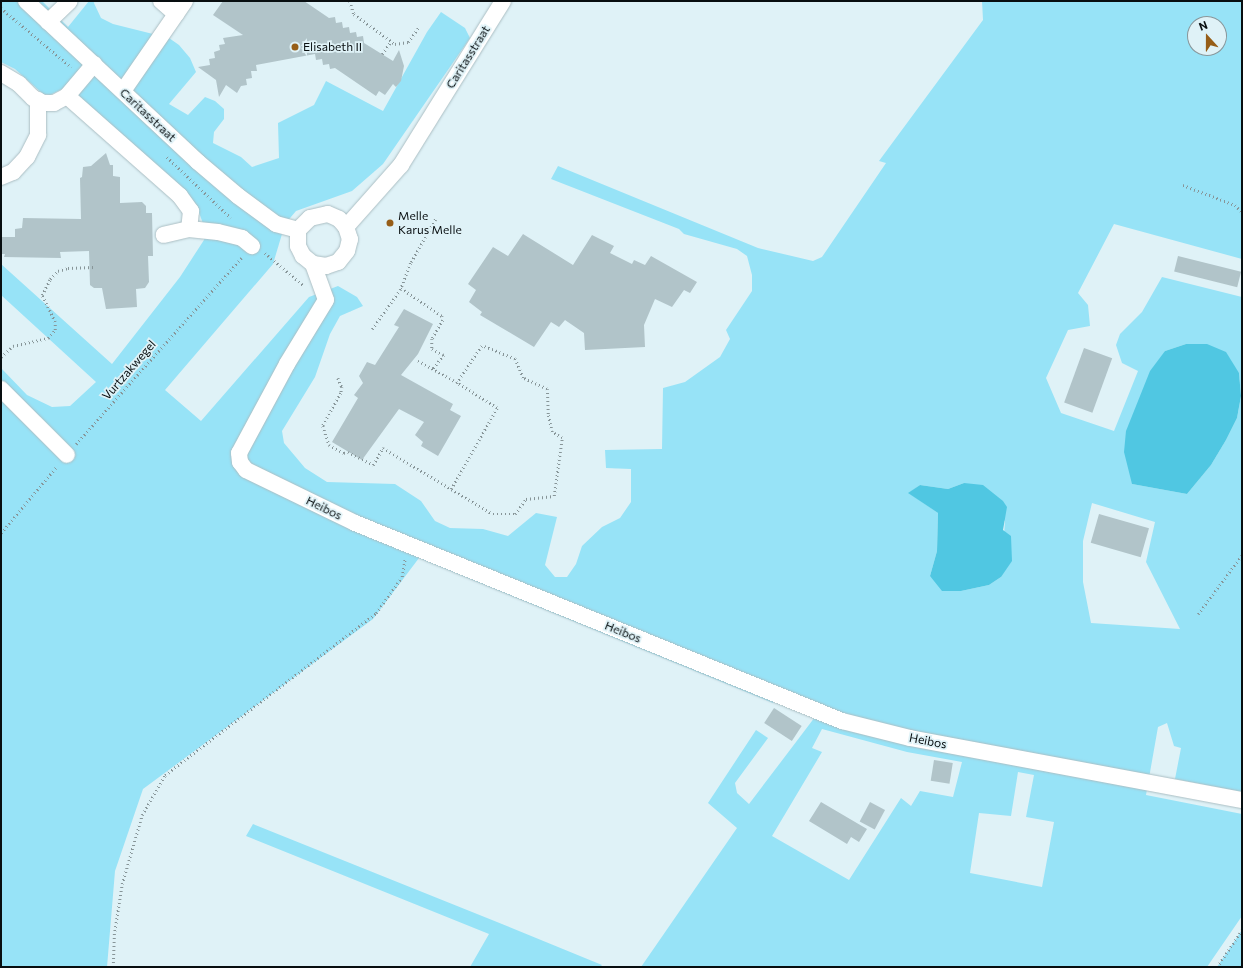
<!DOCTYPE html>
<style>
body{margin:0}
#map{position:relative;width:1243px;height:968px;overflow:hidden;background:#dff2f7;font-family:Commissioner,sans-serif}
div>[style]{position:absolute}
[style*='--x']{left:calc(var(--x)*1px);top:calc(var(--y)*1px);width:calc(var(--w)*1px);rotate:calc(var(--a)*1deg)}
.green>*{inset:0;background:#97e3f7}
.water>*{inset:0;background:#50c7e2}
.building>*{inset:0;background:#b1c4c9;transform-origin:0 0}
.path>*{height:2.5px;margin-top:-1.25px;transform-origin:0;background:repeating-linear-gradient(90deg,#879598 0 1px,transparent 0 4px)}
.roads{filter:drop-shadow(0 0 1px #abbec3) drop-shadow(0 0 1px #abbec3)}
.minor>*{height:16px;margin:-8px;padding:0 8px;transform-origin:8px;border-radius:8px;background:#fff}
.dots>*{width:11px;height:11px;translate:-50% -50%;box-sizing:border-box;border:2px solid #dff2f7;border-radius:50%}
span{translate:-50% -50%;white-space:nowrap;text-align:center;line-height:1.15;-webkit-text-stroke:3.5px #dff2f7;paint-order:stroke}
.poi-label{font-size:12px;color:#080e10}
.left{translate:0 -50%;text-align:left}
.street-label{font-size:12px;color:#080e10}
.frame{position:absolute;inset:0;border:2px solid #080e10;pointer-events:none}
.north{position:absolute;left:1187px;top:16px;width:40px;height:40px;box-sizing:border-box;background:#dff2f7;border:1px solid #89979b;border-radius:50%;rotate:339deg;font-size:11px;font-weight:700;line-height:16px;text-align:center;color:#080e10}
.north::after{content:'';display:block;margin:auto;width:14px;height:18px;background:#965e18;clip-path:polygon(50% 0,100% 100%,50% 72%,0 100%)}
</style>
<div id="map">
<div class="green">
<i style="clip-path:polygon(evenodd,1px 1px,42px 1px,68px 27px,89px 1px,93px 1px,101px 18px,113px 24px,169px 38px,179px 45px,190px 58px,196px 72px,169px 104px,188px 115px,205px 97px,215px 101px,224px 109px,224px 119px,214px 132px,213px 143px,241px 157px,252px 167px,279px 158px,278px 123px,314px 105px,326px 81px,383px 111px,427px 32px,441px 12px,465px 28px,470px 38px,383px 164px,352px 191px,296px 211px,285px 224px,273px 264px,165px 390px,201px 421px,309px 297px,338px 286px,357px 297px,363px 306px,340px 316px,330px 334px,315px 377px,282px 431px,284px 443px,305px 468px,327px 482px,395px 484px,421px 501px,435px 521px,450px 528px,483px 529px,508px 536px,536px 513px,557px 517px,545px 565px,555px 577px,567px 577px,576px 564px,582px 546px,602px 527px,620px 518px,631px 502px,631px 469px,606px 468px,605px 450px,662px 449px,663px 388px,685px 382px,720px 357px,730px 339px,726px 330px,752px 291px,752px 275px,747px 256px,737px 249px,684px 234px,679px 229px,551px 179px,558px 166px,758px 248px,813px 261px,822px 257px,886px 163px,879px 161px,983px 20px,982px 1px,1242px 1px,1242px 259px,1114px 224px,1078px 293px,1088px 305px,1090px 326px,1068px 330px,1046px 378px,1061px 413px,1114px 431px,1138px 371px,1122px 363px,1116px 345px,1120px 334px,1142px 312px,1162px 277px,1242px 297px,1242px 792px,1175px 779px,1181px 748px,1174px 746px,1167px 723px,1158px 727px,1146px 795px,1242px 814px,1242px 916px,1207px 967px,641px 967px,737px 828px,708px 803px,756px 730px,768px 738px,735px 783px,737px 793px,749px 804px,818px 713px,778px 696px,773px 703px,419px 558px,373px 619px,143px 789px,115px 871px,107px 967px,1px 967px,1px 368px,27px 395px,52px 407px,70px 406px,96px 382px,1px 295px,1px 264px,112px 364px,180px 277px,204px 240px,206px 232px,196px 204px,66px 87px,50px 95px,43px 94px,15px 69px,1px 62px,1px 1px,1195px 24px,1219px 24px,1219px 48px,1195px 48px,1195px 24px,1px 1px,1186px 344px,1239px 373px,1241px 396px,1237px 418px,1226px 440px,1211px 465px,1187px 494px,1132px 484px,1165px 351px,1186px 344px,1px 1px,964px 483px,1005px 521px,1001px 577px,989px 585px,961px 591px,930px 576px,937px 551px,938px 513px,909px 493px,920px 485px,948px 489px,964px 483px,1px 1px,1092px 503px,1155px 522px,1146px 562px,1180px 629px,1091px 623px,1083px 582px,1083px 541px,1092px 503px,1px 1px,822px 729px,907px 752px,962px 762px,953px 797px,920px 791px,911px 806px,901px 798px,849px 880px,772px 836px,822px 752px,812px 748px,822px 729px,1px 1px,1018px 772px,1034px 775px,1026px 817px,1054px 822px,1042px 887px,970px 873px,979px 813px,1011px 816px,1018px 772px)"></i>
<i style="clip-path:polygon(253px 824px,497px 922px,602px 965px,600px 967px,470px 967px,489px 934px,246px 836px)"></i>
<i style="clip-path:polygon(1242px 930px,1242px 967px,1217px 967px)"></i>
</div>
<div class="water">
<i style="clip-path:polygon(1186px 344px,1207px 344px,1226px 352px,1239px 373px,1241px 396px,1237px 418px,1226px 440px,1211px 465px,1187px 494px,1132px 484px,1124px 452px,1126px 431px,1150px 371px,1165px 351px)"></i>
<i style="clip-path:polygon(964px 483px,983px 485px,1003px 501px,1007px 507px,1003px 530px,1011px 536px,1012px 561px,1001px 577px,989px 585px,961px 591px,942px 591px,930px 576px,937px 551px,938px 513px,908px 493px,920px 485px,948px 489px)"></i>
</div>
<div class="building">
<i style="clip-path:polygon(223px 1px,304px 1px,329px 18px,335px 17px,336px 23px,342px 22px,343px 28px,349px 27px,350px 33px,356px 32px,357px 37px,363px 36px,364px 43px,393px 61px,399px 50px,404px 66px,401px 81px,396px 87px,393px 84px,385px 95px,379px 91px,376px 96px,335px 68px,330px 69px,329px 64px,323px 65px,322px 59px,316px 60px,315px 54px,256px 65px,257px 71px,251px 71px,252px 78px,246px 79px,247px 85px,241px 86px,237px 93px,226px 85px,219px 97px,216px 80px,198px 67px,210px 65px,209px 59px,215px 58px,214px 52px,220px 50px,219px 45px,225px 44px,223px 38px,243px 35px,213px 15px)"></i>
<i style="clip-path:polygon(106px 153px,110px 165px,113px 165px,113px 176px,120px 177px,120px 203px,142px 202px,146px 206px,146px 213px,152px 213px,153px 256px,148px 256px,149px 282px,145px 288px,136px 289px,137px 307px,106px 309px,102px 288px,94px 288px,90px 285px,89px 251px,60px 252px,61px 258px,4px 257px,5px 254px,1px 254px,1px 237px,15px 237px,15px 229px,22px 228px,23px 218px,81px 219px,80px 178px,82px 177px,83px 167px,91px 166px)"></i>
<i style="clip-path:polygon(523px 234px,573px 265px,592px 235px,614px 246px,610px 253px,632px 264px,634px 260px,645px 265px,651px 256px,697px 282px,690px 293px,684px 290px,672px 307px,655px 299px,644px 325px,645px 347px,585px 350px,584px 333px,565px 320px,559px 327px,551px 322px,534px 347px,480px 315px,482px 312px,469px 302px,476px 290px,468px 284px,493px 247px,508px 256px)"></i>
<i style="left:1178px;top:256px;width:65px;height:16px;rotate:14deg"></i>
<i style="clip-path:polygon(404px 309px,433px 324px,418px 354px,401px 375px,453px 404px,450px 410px,461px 416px,438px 456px,421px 446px,423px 442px,415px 435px,424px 422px,399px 409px,362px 460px,332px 442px,358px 398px,354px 395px,363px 383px,359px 376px,367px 362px,375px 365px,399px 327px,394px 325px)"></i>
<i style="left:1084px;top:348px;width:30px;height:58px;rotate:20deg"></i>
<i style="left:1099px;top:514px;width:52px;height:30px;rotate:16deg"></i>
<i style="left:774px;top:708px;width:33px;height:18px;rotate:33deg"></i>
<i style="left:934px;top:760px;width:19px;height:21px;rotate:9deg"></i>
<i style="clip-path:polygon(821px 802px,867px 829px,859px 842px,851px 837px,847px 844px,809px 821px)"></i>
<i style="left:870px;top:802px;width:17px;height:22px;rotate:28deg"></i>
</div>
<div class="path">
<i style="--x:350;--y:1;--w:14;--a:73"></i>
<i style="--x:354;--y:14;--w:51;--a:36.2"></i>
<i style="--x:395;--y:44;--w:13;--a:-9"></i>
<i style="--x:408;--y:42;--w:19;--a:-54"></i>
<i style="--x:1;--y:8;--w:92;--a:40.1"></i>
<i style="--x:382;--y:54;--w:16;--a:-55"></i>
<i style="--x:167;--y:157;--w:88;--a:43.6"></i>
<i style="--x:1183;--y:185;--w:56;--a:21"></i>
<i style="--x:1235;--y:205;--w:10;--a:45"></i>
<i style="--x:265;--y:253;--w:50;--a:40.1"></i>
<i style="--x:401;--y:288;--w:50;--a:34.3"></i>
<i style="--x:442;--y:316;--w:4;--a:76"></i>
<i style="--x:443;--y:320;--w:22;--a:120"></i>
<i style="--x:432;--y:339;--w:10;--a:90"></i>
<i style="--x:432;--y:349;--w:13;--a:27"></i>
<i style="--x:444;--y:355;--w:18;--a:128"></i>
<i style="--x:372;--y:329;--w:48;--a:-54.3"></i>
<i style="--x:400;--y:290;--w:30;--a:-69"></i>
<i style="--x:411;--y:262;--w:51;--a:-60.4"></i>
<i style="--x:1;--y:357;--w:16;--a:-43"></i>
<i style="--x:13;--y:346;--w:36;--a:-13"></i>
<i style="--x:48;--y:338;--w:11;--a:-49"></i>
<i style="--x:55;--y:330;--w:8;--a:-90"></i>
<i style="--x:55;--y:322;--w:30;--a:-116"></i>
<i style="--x:42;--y:295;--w:18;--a:-63"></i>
<i style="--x:50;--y:279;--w:11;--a:-45"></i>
<i style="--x:58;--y:271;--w:10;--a:-17"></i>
<i style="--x:68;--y:268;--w:26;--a:-2"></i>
<i style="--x:338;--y:378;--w:10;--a:66"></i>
<i style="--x:342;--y:387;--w:6;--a:99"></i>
<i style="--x:341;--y:393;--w:38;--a:119"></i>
<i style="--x:323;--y:426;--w:20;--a:72"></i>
<i style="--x:329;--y:445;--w:17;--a:28"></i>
<i style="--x:344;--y:453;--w:4;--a:-14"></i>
<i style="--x:348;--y:452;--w:28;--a:27"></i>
<i style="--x:373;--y:465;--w:20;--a:-60"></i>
<i style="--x:383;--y:448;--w:128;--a:31"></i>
<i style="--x:493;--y:514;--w:22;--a:0"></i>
<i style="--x:515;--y:514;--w:19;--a:-54"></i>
<i style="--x:526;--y:499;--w:28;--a:-6"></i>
<i style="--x:554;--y:496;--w:59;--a:-82.1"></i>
<i style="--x:562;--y:438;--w:12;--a:-149"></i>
<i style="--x:552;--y:432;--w:18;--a:-103"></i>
<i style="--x:548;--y:414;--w:25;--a:-92"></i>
<i style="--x:547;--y:389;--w:26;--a:-155"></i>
<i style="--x:523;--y:378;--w:21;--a:-113"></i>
<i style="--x:515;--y:359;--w:35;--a:-158"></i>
<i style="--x:482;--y:346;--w:45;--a:124"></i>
<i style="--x:457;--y:383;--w:45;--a:-150.6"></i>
<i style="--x:76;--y:444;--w:249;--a:-48.4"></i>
<i style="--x:451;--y:489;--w:93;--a:-60.4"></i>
<i style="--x:497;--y:408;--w:47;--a:-148"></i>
<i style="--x:1;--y:533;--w:87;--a:-50.1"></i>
<i style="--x:1198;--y:614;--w:74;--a:-53.3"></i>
<i style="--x:113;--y:967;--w:32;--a:-88"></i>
<i style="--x:114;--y:935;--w:52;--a:-81.1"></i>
<i style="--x:122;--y:884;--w:72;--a:-73.8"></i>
<i style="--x:142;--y:815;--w:46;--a:-60.1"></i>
<i style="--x:165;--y:775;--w:266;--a:-37.5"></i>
<i style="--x:376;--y:613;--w:44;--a:-54.2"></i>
<i style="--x:402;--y:577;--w:18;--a:-81"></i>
<i style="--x:1217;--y:967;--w:45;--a:-56"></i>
</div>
<div class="roads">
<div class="minor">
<i style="--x:26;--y:1;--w:236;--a:43.1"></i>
<i style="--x:198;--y:162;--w:52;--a:40.4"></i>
<i style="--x:238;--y:196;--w:47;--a:36.4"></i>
<i style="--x:276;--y:224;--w:23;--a:15"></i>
<i style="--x:161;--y:1;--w:20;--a:41"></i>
<i style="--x:48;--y:22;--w:30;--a:-44"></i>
<i style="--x:1;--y:73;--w:21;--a:31"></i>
<i style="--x:19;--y:84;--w:20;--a:45"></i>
<i style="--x:33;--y:98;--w:11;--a:27"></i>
<i style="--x:43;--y:103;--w:11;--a:0"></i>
<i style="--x:54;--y:103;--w:15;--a:-28"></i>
<i style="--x:67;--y:96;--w:42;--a:-49.8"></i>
<i style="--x:123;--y:91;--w:109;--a:-55.4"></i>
<i style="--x:67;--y:96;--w:151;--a:41.5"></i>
<i style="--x:180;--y:196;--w:19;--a:54"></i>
<i style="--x:191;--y:211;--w:18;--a:96"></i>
<i style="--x:189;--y:229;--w:26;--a:167"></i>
<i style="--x:1;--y:177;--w:13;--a:-23"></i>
<i style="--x:13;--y:172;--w:21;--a:-47"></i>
<i style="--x:27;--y:157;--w:25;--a:-63"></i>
<i style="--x:38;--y:135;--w:35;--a:-90"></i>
<i style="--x:328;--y:214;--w:12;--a:24"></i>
<i style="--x:339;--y:219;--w:11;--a:49"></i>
<i style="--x:346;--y:227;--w:13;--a:72"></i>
<i style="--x:350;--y:239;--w:12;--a:104"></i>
<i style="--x:347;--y:251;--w:14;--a:129"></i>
<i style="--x:338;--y:262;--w:13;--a:162"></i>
<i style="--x:326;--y:266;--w:13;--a:-171"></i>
<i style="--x:313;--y:264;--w:13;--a:-141"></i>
<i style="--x:303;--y:256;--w:11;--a:-117"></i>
<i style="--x:298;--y:246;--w:16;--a:-90"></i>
<i style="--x:298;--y:230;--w:17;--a:-45"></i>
<i style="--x:310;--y:218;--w:18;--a:-13"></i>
<i style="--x:346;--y:227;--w:83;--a:-48.4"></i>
<i style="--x:401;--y:165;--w:193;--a:-58.1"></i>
<i style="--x:189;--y:229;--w:29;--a:6"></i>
<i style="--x:218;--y:232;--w:25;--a:14"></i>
<i style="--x:242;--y:238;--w:13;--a:39"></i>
<i style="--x:313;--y:264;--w:38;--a:70"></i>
<i style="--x:326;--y:300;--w:75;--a:121.4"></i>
<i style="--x:287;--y:364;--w:101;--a:118.3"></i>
<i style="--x:239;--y:453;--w:9;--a:84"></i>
<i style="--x:240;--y:462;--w:10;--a:53"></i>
<i style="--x:246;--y:470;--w:121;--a:25.9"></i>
<i style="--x:355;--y:523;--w:526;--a:22.13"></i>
<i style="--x:842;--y:721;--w:70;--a:14"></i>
<i style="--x:910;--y:738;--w:338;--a:10.6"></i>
<i style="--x:1;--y:389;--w:93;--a:45"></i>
</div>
</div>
<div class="dots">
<i style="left:295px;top:47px;background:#965e18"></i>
<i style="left:390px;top:223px;background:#965e18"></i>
</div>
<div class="poi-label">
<span class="left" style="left:303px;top:47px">Elisabeth II</span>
<span class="left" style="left:398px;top:223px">Melle<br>Karus Melle</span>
</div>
<div class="street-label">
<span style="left:468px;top:57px;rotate:-58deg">Caritasstraat</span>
<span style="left:148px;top:115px;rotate:43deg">Caritasstraat</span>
<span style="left:129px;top:370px;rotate:-49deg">Vurtzakwegel</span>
<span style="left:324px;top:508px;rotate:26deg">Heibos</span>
<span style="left:623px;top:632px;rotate:22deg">Heibos</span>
<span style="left:928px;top:741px;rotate:11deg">Heibos</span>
</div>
<div class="frame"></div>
<div class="north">N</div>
</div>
